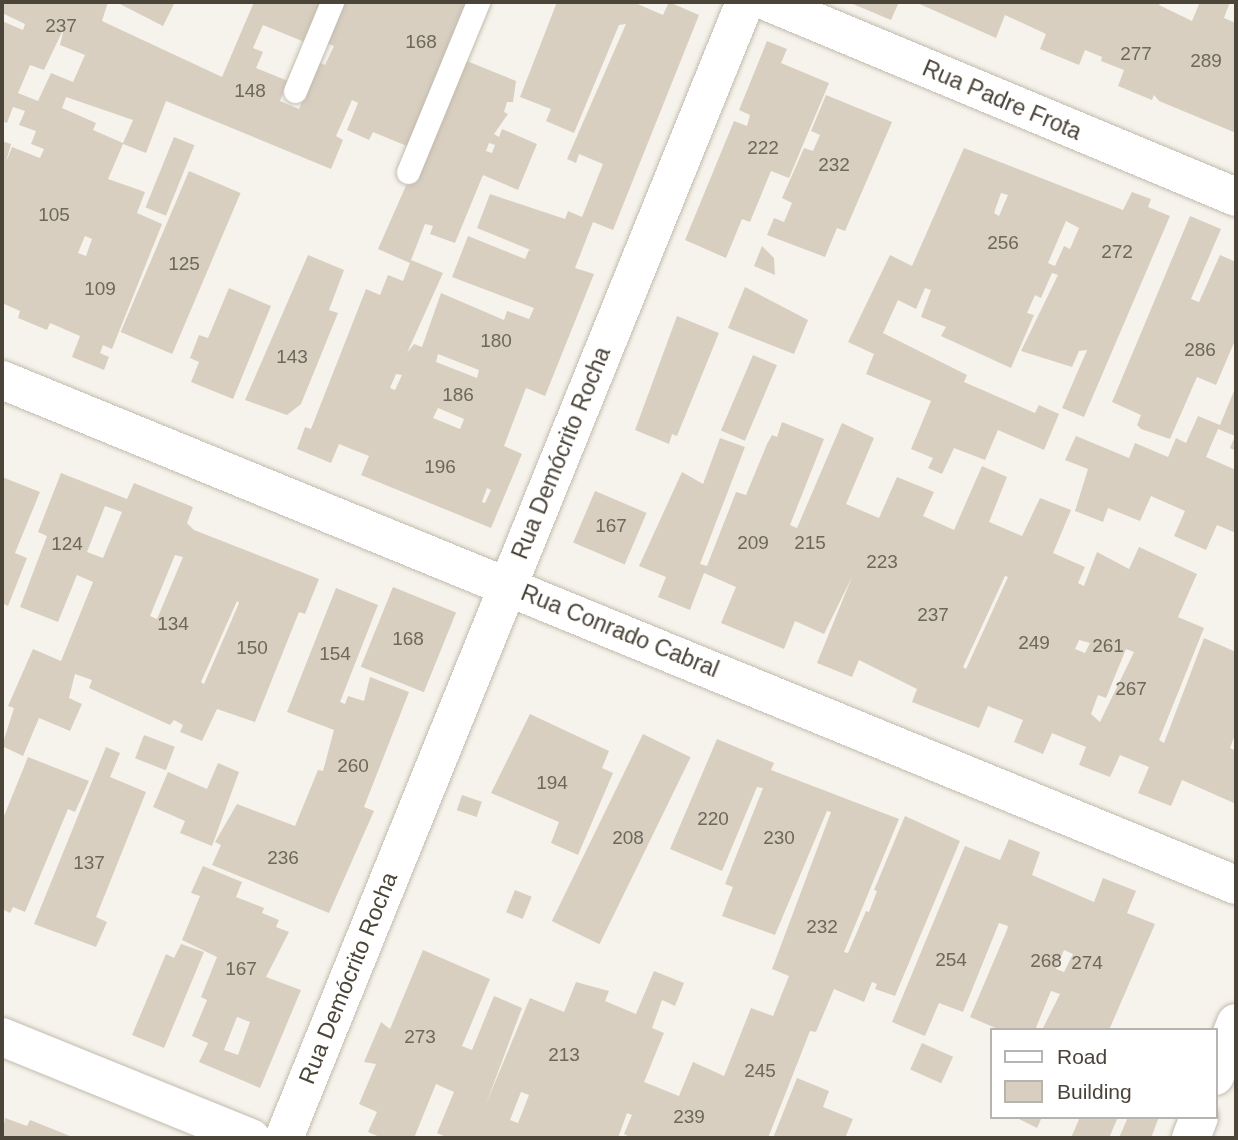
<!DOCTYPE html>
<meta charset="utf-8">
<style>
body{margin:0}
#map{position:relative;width:1238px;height:1140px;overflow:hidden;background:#f6f3ec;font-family:Helvetica,sans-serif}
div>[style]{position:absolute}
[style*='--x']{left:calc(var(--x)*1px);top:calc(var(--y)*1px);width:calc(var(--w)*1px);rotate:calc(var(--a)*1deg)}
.building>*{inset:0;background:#d8cfc1;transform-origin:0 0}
.roads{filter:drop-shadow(0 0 2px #c2bbae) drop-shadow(0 0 2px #c2bbae)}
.service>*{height:23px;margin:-11.5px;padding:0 11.5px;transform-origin:11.5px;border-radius:11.5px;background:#fff}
.minor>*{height:38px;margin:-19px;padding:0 19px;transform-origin:19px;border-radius:19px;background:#fff}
span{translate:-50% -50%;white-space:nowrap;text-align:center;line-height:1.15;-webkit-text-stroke:5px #fff;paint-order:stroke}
.number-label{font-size:19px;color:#6e675b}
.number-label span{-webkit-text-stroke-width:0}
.street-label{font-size:23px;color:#4b4439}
.frame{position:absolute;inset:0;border:4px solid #4b4439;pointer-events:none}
.legend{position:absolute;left:990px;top:1028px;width:228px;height:91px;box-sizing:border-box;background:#fff;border:2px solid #b7b4b0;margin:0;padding:9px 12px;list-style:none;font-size:21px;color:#4b4439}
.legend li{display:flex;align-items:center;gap:14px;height:35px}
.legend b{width:35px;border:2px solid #b7b4b0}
</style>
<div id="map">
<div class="building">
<i style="clip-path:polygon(evenodd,2px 2px,108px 2px,102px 21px,222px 77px,254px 2px,324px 2px,307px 43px,263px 25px,253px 48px,263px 52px,256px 68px,288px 81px,280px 101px,299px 109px,318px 62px,325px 65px,334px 46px,326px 43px,343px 2px,474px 2px,414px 149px,373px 132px,369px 140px,347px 130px,358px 103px,352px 100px,336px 136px,343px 140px,331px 169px,166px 101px,146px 153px,123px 144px,108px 179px,145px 192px,137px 213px,162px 224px,112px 349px,103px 345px,100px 353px,109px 357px,104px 370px,72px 357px,80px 336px,50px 323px,47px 330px,18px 318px,20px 311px,2px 303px,2px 141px,11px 144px,6px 162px,12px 147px,40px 158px,44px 149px,31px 144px,36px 131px,19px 125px,25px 111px,13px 107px,7px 123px,2px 121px,2px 21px,23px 30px,25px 24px,2px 13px,2px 2px,64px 28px,60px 45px,85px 55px,73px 82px,51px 73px,38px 101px,18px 93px,30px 65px,44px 70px,64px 28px,2px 2px,66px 97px,133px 120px,123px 143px,93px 130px,96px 123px,62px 108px,66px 97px,2px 2px,85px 236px,92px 239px,86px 256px,78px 253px,85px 236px)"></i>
<i style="clip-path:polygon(116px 2px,175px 2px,163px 26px)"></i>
<i style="clip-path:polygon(evenodd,557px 2px,633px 2px,663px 15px,669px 2px,699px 15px,613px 230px,593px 222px,575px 268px,594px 274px,545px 396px,526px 388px,504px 446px,522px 454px,491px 528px,361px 475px,369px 456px,339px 444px,331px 463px,297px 449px,305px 427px,311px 429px,366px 289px,380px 295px,388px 275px,403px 281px,410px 263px,378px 249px,462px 59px,516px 81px,513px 102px,507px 102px,504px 112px,508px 114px,494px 134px,499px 137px,502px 129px,537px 144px,518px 190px,483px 175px,455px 243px,430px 234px,433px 226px,425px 224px,411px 260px,443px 273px,407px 353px,414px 344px,422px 347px,441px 293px,504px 320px,507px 311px,529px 319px,534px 308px,452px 277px,468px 236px,525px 259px,529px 250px,533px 251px,477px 228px,490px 194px,565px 219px,568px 211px,582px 217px,603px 164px,579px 154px,576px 163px,567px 159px,626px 24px,619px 25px,574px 133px,546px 121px,551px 109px,520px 97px,557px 2px,489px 143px,495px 145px,492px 153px,486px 151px,489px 143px,557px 2px,438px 354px,479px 370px,477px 378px,436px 362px,438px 354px,557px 2px,396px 374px,402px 375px,395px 390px,390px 388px,396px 374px,557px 2px,438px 408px,464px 419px,460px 429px,433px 418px,438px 408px,557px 2px,487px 488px,491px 490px,485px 503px,482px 502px,487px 488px)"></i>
<i style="clip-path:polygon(848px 2px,899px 2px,891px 20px)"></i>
<i style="clip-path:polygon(915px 2px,1161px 2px,1159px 5px,1192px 21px,1200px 2px,1230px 2px,1224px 18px,1236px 23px,1236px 133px,1159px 101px,1154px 95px,1152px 100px,1118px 86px,1124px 70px,1101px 61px,1102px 57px,1085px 50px,1079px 65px,1040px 49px,1046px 34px,1005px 15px,996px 38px)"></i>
<i style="clip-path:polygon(767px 41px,787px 49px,781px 63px,829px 83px,789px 178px,771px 171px,750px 222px,742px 219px,726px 258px,685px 240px,734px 121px,747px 126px,750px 115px,739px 110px)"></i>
<i style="clip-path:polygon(826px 95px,892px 122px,845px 231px,837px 228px,825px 257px,767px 235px,774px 218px,784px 222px,792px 203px,782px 198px,804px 148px,813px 151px,820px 135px,811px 131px)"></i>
<i style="left:174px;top:137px;width:22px;height:76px;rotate:22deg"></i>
<i style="clip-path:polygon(evenodd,964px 148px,1123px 210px,1132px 192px,1151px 199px,1148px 207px,1170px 216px,1084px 417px,1062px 408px,1087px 350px,1079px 351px,1072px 367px,1021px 351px,1058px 275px,1052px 273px,1041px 298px,1035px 295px,1027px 313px,1034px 315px,1011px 368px,941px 336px,946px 327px,921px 317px,931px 290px,925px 288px,916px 309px,898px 300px,883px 333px,967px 375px,964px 382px,1035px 413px,1039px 405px,1059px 414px,1044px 450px,998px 430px,985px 460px,954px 448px,942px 474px,928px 468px,933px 458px,911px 449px,931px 401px,866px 374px,874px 354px,848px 342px,890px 255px,912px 266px,964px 148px,1001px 193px,1008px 195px,999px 216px,994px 213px,1001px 193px,964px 148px,1066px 221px,1079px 228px,1070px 249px,1064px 246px,1055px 266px,1048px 263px,1066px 221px)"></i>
<i style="left:189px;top:171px;width:56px;height:175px;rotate:23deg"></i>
<i style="clip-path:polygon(1190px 216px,1221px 229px,1191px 299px,1199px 302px,1220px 255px,1236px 262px,1236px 338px,1216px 385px,1197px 377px,1170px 439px,1141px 429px,1137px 425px,1141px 415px,1112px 402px)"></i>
<i style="clip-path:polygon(762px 246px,774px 258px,775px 275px,754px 266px)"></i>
<i style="clip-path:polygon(308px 255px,344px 270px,329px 310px,338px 313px,301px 404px,287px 415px,245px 400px)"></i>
<i style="clip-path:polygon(745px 287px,808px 320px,794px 354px,728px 328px)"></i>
<i style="clip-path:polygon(229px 288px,271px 306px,233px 399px,191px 382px,199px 362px,190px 358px,199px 335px,208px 338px)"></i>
<i style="clip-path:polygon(677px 316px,719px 333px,677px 436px,672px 434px,669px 444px,635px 430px)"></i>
<i style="left:753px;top:355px;width:26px;height:82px;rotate:23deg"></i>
<i style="clip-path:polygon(1236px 386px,1236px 451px,1230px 448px,1235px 436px,1218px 429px,1206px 457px,1236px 470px,1236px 533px,1217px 525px,1206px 550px,1174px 536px,1185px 511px,1151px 496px,1140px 521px,1108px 508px,1103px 522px,1075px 511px,1088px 469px,1065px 460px,1076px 436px,1129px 458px,1135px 443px,1168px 457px,1176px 438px,1186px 443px,1198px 416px,1220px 425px)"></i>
<i style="clip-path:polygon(evenodd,782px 422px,824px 439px,790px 525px,797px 528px,842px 423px,874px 438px,846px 504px,879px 518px,897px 477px,934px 492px,923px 516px,954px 530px,982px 466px,1007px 477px,989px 522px,1022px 536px,1040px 498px,1071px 510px,1053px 553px,1085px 567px,1078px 583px,1084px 586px,1097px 552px,1129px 569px,1139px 547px,1197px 574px,1178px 617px,1204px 628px,1159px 740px,1164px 743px,1204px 638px,1236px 652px,1236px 732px,1230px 748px,1236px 751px,1236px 804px,1182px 780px,1171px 806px,1138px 793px,1149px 767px,1120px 755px,1110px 777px,1079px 765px,1086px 747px,1052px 733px,1043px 754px,1014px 742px,1023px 720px,988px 706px,979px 728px,912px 702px,917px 689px,859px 660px,852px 677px,817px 663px,852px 577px,824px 634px,795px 621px,784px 649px,721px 623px,736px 587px,704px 573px,690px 610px,658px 597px,666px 577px,639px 566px,682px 472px,703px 484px,720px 438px,745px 447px,700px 564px,707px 566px,736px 492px,746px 495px,767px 444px,772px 435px,777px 437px,782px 422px,1005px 576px,1008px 577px,966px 669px,963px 667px,1005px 576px,782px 422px,1079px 640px,1090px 643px,1085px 653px,1075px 649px,1079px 640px,782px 422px,1126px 649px,1134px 652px,1100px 722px,1091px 714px,1098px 695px,1106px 698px,1126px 649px)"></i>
<i style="clip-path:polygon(evenodd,61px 473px,127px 499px,134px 483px,193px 507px,187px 523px,194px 530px,319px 579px,305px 614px,299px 612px,255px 722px,217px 709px,202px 741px,180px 732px,183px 725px,174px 720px,170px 725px,89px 688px,92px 680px,75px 674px,69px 698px,82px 704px,70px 731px,39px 718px,23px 756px,2px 746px,14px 708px,8px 706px,33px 649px,61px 661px,93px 582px,77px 575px,58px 622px,20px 607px,47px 536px,38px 532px,61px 473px,105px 506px,122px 512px,103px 558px,87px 552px,105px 506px,61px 473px,175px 555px,183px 557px,157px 619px,150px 616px,175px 555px,61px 473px,237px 601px,239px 603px,204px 684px,201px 682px,237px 601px)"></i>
<i style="clip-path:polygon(2px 477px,40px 492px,15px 553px,27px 558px,8px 606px,2px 603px)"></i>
<i style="left:595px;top:491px;width:56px;height:56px;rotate:23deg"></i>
<i style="left:393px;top:587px;width:68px;height:86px;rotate:22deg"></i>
<i style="clip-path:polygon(336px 588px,378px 605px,340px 702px,345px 704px,348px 696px,364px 701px,370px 677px,409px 692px,364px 807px,374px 811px,329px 913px,212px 865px,221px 845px,215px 842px,237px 804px,295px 826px,318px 770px,323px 771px,334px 730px,287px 712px)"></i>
<i style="clip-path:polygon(530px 714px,609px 751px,602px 768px,613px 773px,578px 855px,551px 843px,559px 822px,491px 793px)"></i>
<i style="left:643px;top:734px;width:53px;height:208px;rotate:26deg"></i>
<i style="left:144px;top:735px;width:33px;height:25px;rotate:21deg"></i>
<i style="clip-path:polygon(evenodd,717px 739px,774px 763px,771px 770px,899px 819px,844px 952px,848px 953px,866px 911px,869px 912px,877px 891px,874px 890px,905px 816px,960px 841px,895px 996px,875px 989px,877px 984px,872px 982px,864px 1002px,834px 989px,816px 1032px,810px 1031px,768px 1138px,631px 1138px,624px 1134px,632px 1115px,627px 1113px,618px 1138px,448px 1138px,437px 1133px,454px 1092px,436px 1084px,414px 1138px,382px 1138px,368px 1132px,377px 1112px,359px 1104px,376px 1064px,364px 1062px,381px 1022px,390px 1029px,423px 950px,490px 979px,462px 1046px,472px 1050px,494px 996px,522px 1008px,486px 1104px,530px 998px,564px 1012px,576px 982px,609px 991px,605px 1001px,636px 1014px,654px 971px,684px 983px,675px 1006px,662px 1000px,652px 1028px,664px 1033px,644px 1082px,679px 1096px,693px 1062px,724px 1076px,751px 1008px,773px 1016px,789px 976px,772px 969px,831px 812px,827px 811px,775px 935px,722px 916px,733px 887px,725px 884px,763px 788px,757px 787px,722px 871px,670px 849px,717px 739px,521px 1092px,529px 1095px,518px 1123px,510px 1120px,521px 1092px)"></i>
<i style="clip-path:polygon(106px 747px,120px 753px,110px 777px,146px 792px,96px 917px,107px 922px,96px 947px,34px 924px)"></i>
<i style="clip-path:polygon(28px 757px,89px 781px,75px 812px,68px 809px,25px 912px,13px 907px,10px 913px,2px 909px,2px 821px)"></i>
<i style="clip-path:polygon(218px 763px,239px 772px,212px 846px,180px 833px,185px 821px,153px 807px,168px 772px,207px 789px)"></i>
<i style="left:462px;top:795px;width:21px;height:16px;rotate:19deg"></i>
<i style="clip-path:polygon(evenodd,1009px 839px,1040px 852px,1032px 875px,1094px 902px,1103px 878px,1136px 891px,1127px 913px,1155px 924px,1109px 1030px,1042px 1030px,1060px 994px,1051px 991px,1035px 1030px,1000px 1030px,970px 1017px,1007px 930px,1008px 926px,999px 923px,963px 1012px,939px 1003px,925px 1036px,892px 1022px,965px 846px,1000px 860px,1009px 839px,1064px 950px,1073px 954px,1064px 972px,1056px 969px,1064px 950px)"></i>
<i style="clip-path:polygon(evenodd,203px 866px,242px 882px,236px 897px,264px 908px,262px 913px,279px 920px,276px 927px,289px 932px,266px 977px,301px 990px,260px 1088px,199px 1062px,208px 1043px,192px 1036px,207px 1000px,201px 997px,217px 957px,182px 940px,200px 896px,191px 893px,203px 866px,237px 1017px,250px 1022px,238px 1055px,224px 1050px,237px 1017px)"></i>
<i style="left:515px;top:890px;width:18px;height:24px;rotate:22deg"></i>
<i style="clip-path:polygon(181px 944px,204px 952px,164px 1048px,132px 1035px,166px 954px,174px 958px)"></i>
<i style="left:922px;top:1043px;width:34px;height:29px;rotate:24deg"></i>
<i style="clip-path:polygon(797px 1078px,829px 1091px,823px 1107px,853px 1119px,845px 1138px,773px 1138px)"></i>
<i style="clip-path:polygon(1015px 1117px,1042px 1117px,1037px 1128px)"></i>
<i style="clip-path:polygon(1080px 1117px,1118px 1117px,1109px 1138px,1071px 1138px)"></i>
<i style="clip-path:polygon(1128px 1117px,1159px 1117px,1151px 1138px,1119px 1138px)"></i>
<i style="clip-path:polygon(5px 1118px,27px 1126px,30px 1120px,75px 1138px,2px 1138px)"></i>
</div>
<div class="roads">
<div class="service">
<i style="--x:295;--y:91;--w:96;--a:-67.4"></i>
<i style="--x:408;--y:172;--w:184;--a:-67.6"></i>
</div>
<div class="minor">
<i style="--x:768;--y:2;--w:507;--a:22.62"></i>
<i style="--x:2;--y:380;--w:1333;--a:22.26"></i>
<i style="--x:2;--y:1037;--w:269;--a:22.1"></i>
<i style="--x:1215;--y:1076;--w:57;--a:-68.4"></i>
<i style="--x:284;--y:1138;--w:1226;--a:-67.91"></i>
<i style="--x:1191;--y:1138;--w:22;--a:-69"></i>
</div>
</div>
<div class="number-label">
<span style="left:61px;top:26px">237</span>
<span style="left:421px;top:42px">168</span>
<span style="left:1136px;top:54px">277</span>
<span style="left:1206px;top:61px">289</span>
<span style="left:250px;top:91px">148</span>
<span style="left:763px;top:148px">222</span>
<span style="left:834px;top:165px">232</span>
<span style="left:54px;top:215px">105</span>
<span style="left:1003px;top:243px">256</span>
<span style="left:1117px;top:252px">272</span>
<span style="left:184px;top:264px">125</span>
<span style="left:100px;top:289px">109</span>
<span style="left:496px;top:341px">180</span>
<span style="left:1200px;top:350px">286</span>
<span style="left:292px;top:357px">143</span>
<span style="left:458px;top:395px">186</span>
<span style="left:440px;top:467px">196</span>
<span style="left:611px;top:526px">167</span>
<span style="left:753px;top:543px">209</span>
<span style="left:810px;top:543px">215</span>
<span style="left:67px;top:544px">124</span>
<span style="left:882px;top:562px">223</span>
<span style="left:933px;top:615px">237</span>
<span style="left:173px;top:624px">134</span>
<span style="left:408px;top:639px">168</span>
<span style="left:1034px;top:643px">249</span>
<span style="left:1108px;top:646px">261</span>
<span style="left:252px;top:648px">150</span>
<span style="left:335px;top:654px">154</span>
<span style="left:1131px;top:689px">267</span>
<span style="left:353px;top:766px">260</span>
<span style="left:552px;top:783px">194</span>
<span style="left:713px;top:819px">220</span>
<span style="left:628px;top:838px">208</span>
<span style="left:779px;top:838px">230</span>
<span style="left:283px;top:858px">236</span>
<span style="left:89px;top:863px">137</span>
<span style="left:822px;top:927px">232</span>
<span style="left:951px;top:960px">254</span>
<span style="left:1046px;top:961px">268</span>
<span style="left:1087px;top:963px">274</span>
<span style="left:241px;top:969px">167</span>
<span style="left:420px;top:1037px">273</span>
<span style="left:564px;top:1055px">213</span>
<span style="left:760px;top:1071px">245</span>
<span style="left:689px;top:1117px">239</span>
</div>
<div class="street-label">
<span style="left:1002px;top:100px;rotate:23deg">Rua Padre Frota</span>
<span style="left:561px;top:453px;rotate:-68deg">Rua Demócrito Rocha</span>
<span style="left:620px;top:631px;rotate:22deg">Rua Conrado Cabral</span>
<span style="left:348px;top:978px;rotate:-68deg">Rua Demócrito Rocha</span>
</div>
<div class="frame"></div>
<ul class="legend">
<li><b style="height:9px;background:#fff"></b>Road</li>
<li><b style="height:19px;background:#d8cfc1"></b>Building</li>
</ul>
</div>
